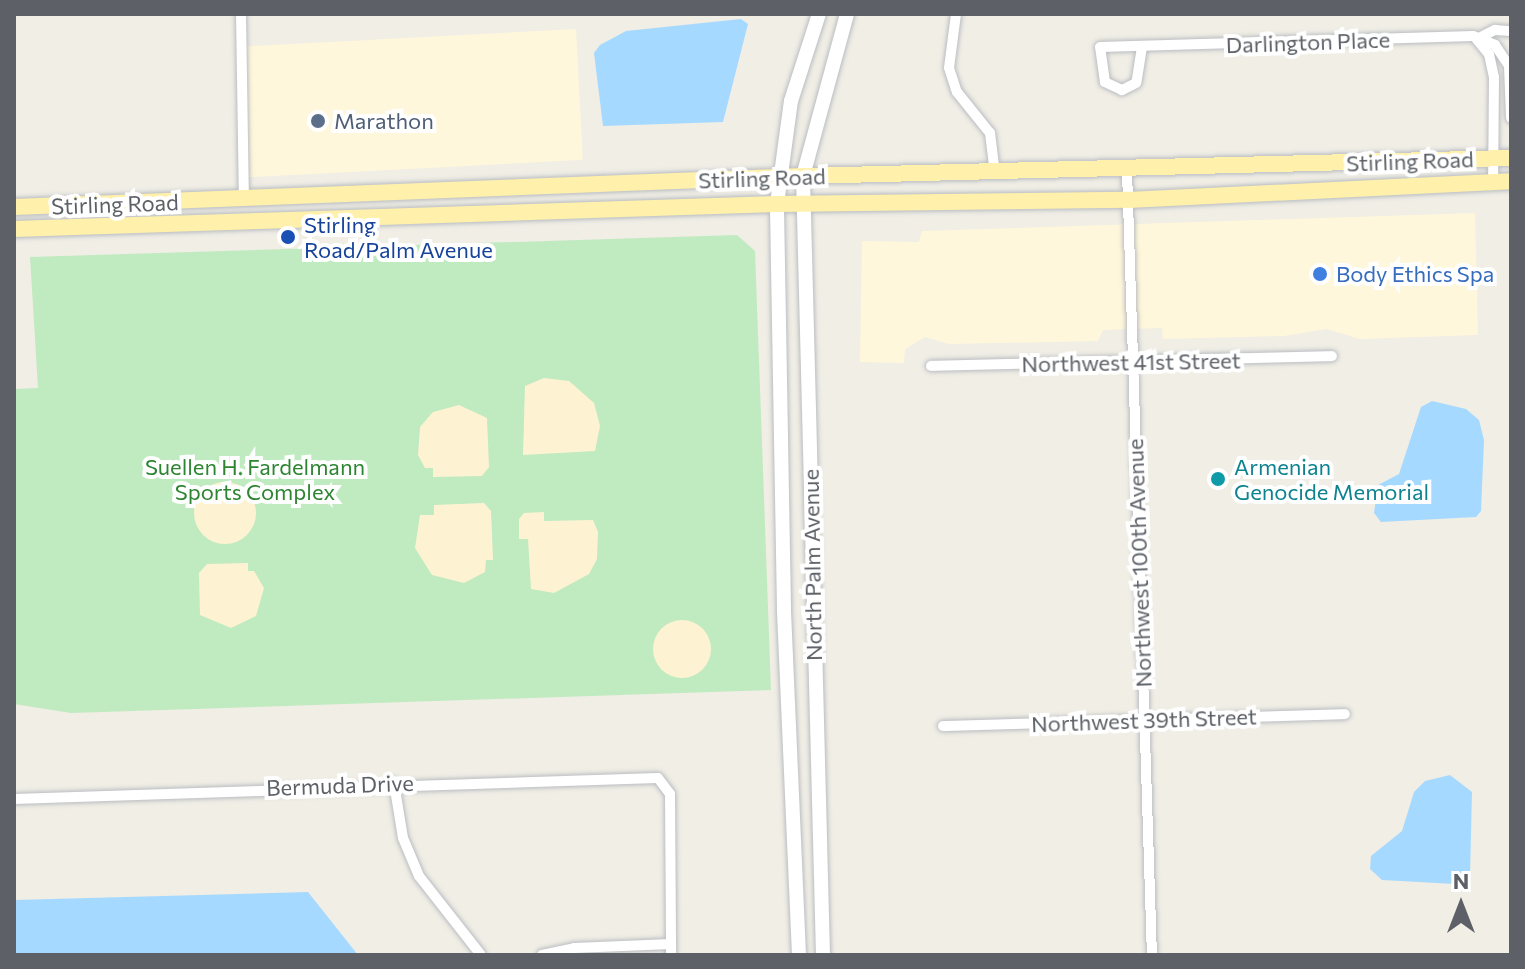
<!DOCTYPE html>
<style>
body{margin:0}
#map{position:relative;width:1525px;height:969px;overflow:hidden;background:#f0eee5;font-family:Commissioner,sans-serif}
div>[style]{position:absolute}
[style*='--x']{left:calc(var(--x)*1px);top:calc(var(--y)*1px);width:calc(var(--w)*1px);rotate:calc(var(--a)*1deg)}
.commercial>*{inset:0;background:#fff7db;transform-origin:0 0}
.green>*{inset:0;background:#c0eac0}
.sand>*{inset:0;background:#fdf3d3}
.round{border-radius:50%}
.water>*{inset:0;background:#a6d9ff}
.roads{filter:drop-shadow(0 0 2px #babdc2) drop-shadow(0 0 2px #babdc2)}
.street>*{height:10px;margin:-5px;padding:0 5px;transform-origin:5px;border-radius:5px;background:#fff}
.secondary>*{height:14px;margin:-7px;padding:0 7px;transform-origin:7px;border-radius:7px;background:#fff}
.primary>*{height:16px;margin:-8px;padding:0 8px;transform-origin:8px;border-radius:8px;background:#fff1ab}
.dots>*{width:22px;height:22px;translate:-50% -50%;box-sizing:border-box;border:4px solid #fff;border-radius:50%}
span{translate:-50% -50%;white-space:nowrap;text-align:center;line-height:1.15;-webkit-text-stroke:8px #fff;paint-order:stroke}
.street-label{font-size:22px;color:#5d6167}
.service-label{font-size:22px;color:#4e5e75}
.left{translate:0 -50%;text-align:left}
.transit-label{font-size:22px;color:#164399}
.shop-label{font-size:22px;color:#366cbe}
.park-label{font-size:22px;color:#2e8531}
.culture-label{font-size:22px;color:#0d838f}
.frame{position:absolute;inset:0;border:16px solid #5d6167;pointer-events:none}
.north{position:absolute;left:1421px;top:865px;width:80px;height:80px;-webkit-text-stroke:6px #fff;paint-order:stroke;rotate:0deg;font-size:22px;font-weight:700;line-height:32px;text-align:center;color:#5d6167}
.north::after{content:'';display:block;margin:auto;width:28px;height:36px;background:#5d6167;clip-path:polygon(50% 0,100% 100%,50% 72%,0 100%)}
</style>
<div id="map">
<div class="commercial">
<i style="left:576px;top:29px;width:131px;height:337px;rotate:87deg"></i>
<i style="clip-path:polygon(1475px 213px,1478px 335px,1360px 339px,1327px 329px,1284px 336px,1163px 339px,1162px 328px,1103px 330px,1098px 341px,949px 344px,925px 337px,905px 349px,904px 363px,860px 362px,862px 241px,919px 242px,922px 231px)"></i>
</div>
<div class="green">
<i style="clip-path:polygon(737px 235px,755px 251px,771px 690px,71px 713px,14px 704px,14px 389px,38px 388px,30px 257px)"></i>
</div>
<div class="sand">
<i style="clip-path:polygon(544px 378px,569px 381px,594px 403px,600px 426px,595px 451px,523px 455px,525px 386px)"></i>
<i style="clip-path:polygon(459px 405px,487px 418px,489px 467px,482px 476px,433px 477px,433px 468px,425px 468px,418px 455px,420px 427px,433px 412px)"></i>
<i class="round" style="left:194px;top:482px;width:62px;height:62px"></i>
<i style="clip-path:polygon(484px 503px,491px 511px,493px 560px,486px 560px,485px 572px,464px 583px,432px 575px,415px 548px,420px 515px,434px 515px,434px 505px)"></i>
<i style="clip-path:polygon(544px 512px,544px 521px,593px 520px,598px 532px,597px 559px,589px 574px,554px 593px,531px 589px,528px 539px,519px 539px,519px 519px,524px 513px)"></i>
<i style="clip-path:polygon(248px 563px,248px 571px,254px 571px,264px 588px,256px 616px,231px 628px,200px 615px,199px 573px,207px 564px)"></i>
<i class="round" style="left:653px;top:620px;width:58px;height:58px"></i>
</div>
<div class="water">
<i style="clip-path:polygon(741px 19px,748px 24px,723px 122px,603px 126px,594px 53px,600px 45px,626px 31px)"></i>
<i style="clip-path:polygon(1432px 401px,1466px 409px,1479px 420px,1484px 440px,1481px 511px,1476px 517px,1381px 522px,1374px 513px,1378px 485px,1399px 474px,1421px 407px)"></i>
<i style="clip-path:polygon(1450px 775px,1472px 792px,1470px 876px,1455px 884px,1382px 880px,1370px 869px,1371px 856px,1402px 831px,1414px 792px,1425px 781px)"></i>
<i style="clip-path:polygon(308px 892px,358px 955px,14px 955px,14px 900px)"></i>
</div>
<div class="roads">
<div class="street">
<i style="--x:241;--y:14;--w:186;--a:89.1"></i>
<i style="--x:956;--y:14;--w:54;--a:97.4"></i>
<i style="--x:949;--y:68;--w:25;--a:72"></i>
<i style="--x:957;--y:92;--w:53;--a:51.2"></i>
<i style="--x:990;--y:133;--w:39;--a:83"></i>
<i style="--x:1475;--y:37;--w:22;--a:51"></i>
<i style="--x:1489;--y:54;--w:24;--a:78"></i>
<i style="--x:1494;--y:77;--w:105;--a:90.5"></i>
<i style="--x:1479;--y:38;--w:18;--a:-27"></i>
<i style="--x:1495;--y:30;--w:16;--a:4"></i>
<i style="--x:1142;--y:47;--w:36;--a:99"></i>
<i style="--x:1136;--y:83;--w:16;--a:153"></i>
<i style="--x:1122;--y:90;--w:19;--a:-155"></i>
<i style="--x:1105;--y:82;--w:35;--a:-98"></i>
<i style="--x:1100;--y:47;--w:373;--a:-1.7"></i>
<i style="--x:1473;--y:36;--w:24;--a:22"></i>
<i style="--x:1495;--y:45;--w:25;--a:56"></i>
<i style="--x:1509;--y:66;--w:52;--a:87.8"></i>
<i style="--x:1127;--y:170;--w:785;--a:88.18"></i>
<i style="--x:931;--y:366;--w:401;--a:-1.4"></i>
<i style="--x:943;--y:726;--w:402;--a:-1.7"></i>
<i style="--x:394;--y:783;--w:56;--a:80.7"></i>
<i style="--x:403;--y:838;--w:41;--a:67.2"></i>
<i style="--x:419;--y:876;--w:100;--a:51.9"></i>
<i style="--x:14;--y:799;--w:644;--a:-1.87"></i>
<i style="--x:658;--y:778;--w:20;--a:53"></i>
<i style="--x:670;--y:794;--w:161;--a:89.6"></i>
<i style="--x:542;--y:955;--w:33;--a:-12"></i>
<i style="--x:574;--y:948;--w:97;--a:-2.4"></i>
</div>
<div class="secondary">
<i style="--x:799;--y:955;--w:346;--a:-92.5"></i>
<i style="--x:784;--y:609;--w:405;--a:-91"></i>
<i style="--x:777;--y:204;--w:104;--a:-82.3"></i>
<i style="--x:791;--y:101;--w:91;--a:-72.2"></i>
<i style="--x:823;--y:955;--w:779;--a:-91.47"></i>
<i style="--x:803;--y:176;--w:168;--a:-74.8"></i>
</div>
<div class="primary">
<i style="--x:14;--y:207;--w:790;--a:-2.25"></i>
<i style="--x:803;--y:176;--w:708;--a:-1.46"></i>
<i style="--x:14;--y:229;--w:763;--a:-1.88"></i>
<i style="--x:777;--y:204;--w:351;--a:-0.7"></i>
<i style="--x:1128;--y:200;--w:383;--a:-2.8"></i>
</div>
</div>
<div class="dots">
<i style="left:318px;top:121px;background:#5c6f8a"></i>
<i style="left:288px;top:237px;background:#1a4fb4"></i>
<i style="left:1320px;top:274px;background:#3f7fe0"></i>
<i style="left:1218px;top:479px;background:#0f9aa8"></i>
</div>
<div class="street-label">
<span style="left:1308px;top:42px;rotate:-2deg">Darlington Place</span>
<span style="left:1410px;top:161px;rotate:-2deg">Stirling Road</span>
<span style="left:762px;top:178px;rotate:-2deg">Stirling Road</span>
<span style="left:115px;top:204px;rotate:-2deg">Stirling Road</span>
<span style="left:1131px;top:362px;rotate:-1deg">Northwest 41st Street</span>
<span style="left:1139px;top:563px;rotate:-92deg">Northwest 100th Avenue</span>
<span style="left:812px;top:565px;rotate:-91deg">North Palm Avenue</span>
<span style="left:1144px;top:720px;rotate:-2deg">Northwest 39th Street</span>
<span style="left:340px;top:785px;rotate:-2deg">Bermuda Drive</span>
</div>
<div class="service-label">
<span class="left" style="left:334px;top:121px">Marathon</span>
</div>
<div class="transit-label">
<span class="left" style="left:304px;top:237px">Stirling<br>Road/Palm Avenue</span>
</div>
<div class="shop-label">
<span class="left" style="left:1336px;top:274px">Body Ethics Spa</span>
</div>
<div class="park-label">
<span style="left:255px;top:479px">Suellen H. Fardelmann<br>Sports Complex</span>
</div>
<div class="culture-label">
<span class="left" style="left:1234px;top:479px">Armenian<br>Genocide Memorial</span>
</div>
<div class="frame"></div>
<div class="north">N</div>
</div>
